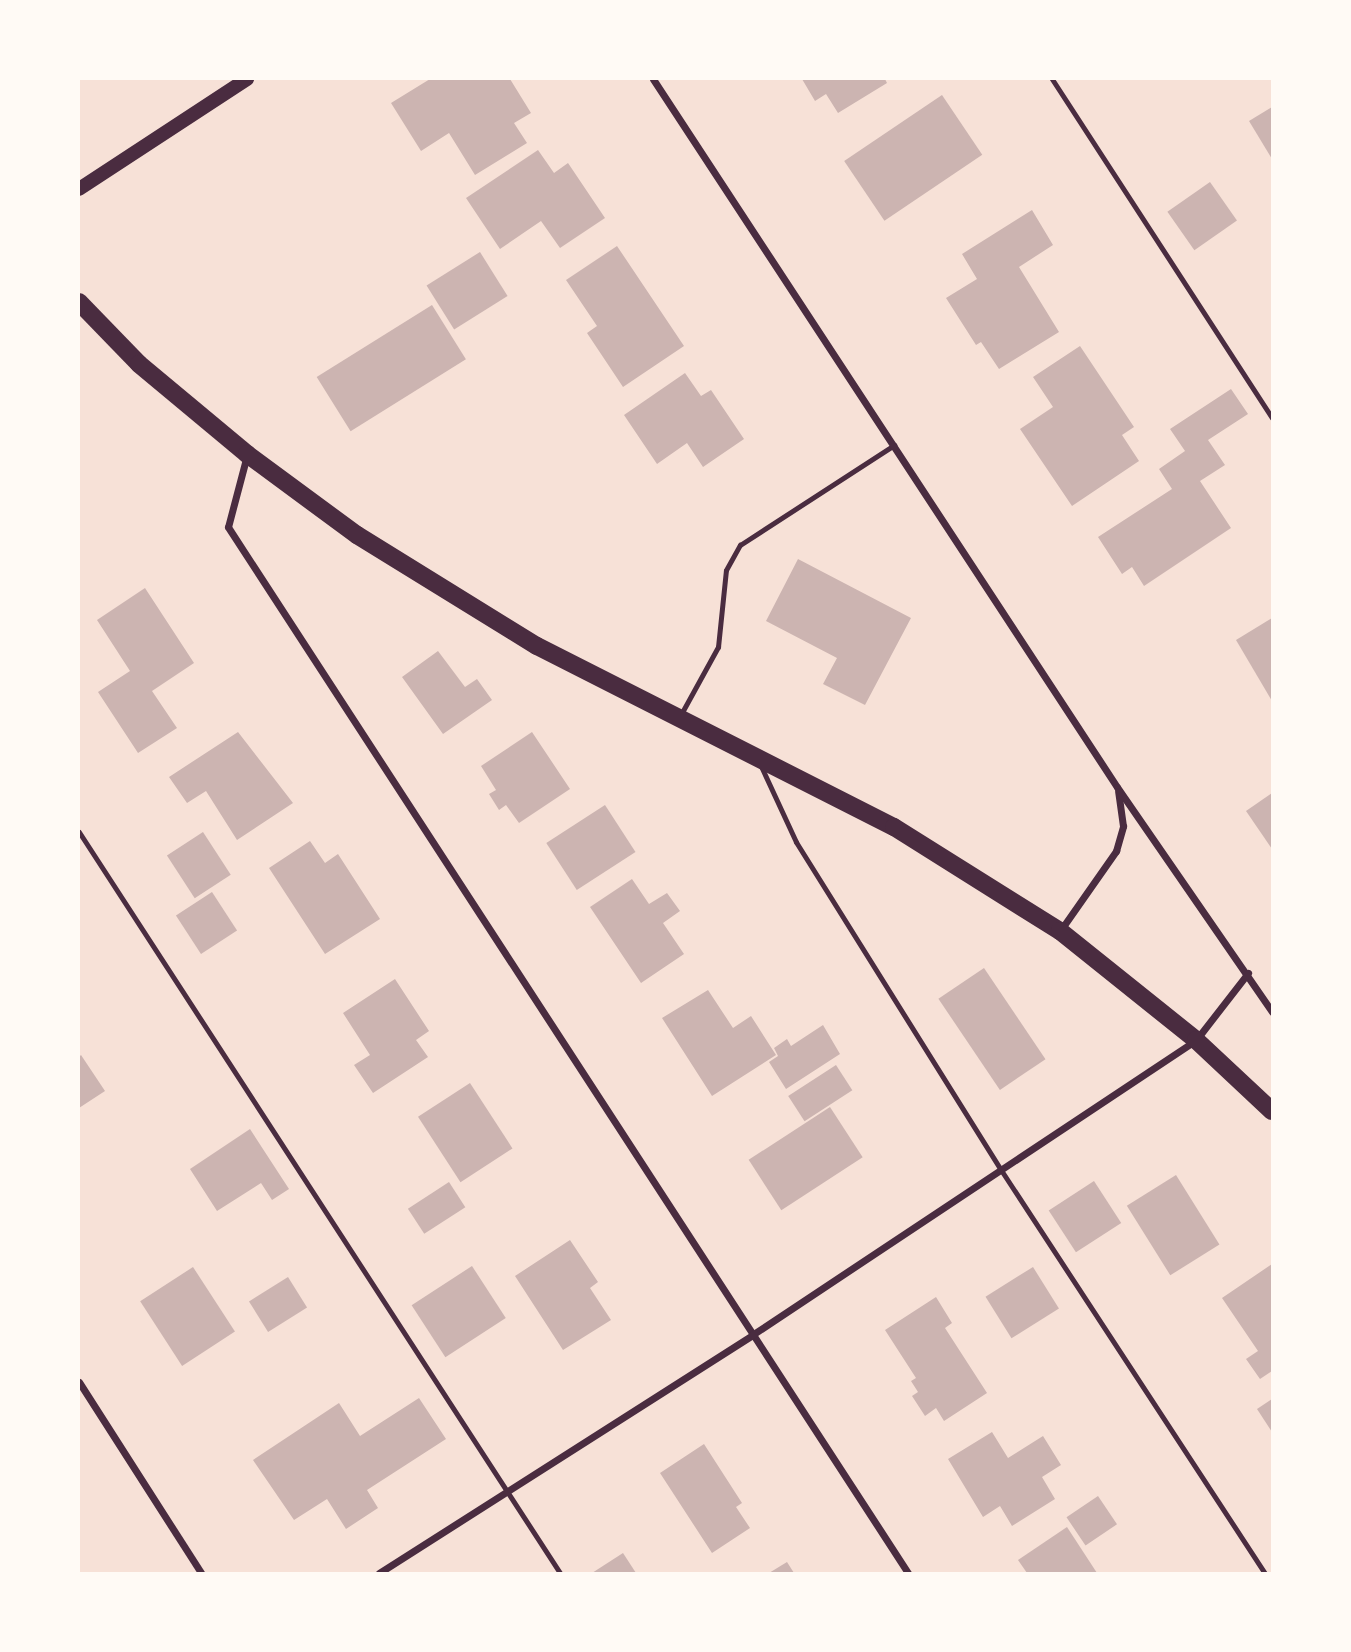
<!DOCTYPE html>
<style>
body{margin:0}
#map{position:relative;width:1351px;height:1652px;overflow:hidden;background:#f7e1d7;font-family:"Exo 2",sans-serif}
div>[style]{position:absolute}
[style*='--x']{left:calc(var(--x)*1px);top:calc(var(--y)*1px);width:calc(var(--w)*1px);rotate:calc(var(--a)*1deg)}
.building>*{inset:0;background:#ccb4b1;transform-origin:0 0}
.service>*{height:5px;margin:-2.5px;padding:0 2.5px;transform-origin:2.5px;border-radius:2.5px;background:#4a2c40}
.minor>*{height:7px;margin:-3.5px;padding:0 3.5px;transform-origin:3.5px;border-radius:3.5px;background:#4a2c40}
.secondary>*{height:14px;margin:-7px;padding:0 7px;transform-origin:7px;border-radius:7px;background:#4a2c40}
.primary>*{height:18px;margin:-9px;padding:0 9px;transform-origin:9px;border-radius:9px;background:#4a2c40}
span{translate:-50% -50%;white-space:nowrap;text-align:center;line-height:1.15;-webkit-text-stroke:5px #fffaf5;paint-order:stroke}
.frame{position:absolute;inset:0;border:80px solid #fffaf5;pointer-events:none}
</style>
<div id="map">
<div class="building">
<i style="clip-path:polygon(430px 79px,510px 79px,531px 113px,514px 123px,527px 143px,475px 175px,449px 133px,421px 151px,391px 103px)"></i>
<i style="clip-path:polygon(802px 79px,885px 79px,887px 83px,838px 113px,826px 94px,815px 101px)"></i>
<i style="left:942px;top:95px;width:72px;height:118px;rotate:56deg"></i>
<i style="clip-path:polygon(1272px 107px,1272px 159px,1249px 121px)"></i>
<i style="clip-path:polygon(538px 150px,554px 173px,568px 163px,605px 218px,560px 248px,541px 221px,500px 249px,466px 198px)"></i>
<i style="left:1210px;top:182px;width:47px;height:52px;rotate:55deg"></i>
<i style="clip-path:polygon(1032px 210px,1053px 245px,1019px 267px,1059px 332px,999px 369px,981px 342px,976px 345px,946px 298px,977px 279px,962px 254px)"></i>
<i style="clip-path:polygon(617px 246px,684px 346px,623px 387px,587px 333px,597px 326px,566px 280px)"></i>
<i style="left:480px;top:252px;width:52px;height:63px;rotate:58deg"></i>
<i style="left:432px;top:305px;width:64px;height:136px;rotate:58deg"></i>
<i style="clip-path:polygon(1080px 346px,1134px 427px,1122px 435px,1139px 461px,1072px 506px,1020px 429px,1053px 407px,1033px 377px)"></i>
<i style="clip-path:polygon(685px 373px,701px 396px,711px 390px,744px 439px,703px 467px,687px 443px,657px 464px,624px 415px)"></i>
<i style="clip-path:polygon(1231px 389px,1248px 414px,1208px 440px,1225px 465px,1200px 481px,1231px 528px,1144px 586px,1132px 567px,1122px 574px,1098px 537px,1172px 489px,1159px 469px,1185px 451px,1170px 429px)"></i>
<i style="clip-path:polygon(798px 559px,911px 618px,865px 705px,823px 684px,837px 658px,766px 621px)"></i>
<i style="clip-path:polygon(145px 588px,194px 663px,152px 691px,177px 728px,138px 753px,98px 692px,130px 671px,97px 620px)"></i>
<i style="clip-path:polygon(1272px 618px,1272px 701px,1236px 640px)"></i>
<i style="clip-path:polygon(438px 651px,465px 687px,477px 679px,492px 700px,443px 734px,402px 677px)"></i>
<i style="clip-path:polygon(238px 732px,293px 803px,237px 840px,206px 791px,187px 803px,169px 777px)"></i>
<i style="clip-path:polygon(532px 732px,570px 789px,519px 823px,506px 805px,499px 810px,489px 794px,496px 790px,481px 766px)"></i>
<i style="clip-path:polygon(1272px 793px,1272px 849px,1246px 811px)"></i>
<i style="left:605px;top:805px;width:56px;height:70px;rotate:57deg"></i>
<i style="left:203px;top:832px;width:51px;height:43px;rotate:57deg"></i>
<i style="clip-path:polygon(310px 841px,325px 863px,338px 854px,380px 919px,325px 954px,269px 868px)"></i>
<i style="clip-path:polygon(632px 879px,649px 904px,667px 893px,680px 911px,663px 923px,684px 954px,641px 983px,590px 907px)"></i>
<i style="left:212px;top:892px;width:46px;height:43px;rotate:57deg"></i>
<i style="left:984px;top:968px;width:110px;height:55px;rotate:56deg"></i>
<i style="clip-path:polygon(395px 979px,429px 1031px,416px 1040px,428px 1057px,373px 1093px,354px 1065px,370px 1055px,343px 1013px)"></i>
<i style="clip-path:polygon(708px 990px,733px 1028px,751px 1016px,776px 1055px,712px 1096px,662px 1018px)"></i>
<i style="clip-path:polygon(823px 1025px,840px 1054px,786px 1089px,769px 1062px,778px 1056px,774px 1048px,787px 1039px,791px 1046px)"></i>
<i style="clip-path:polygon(81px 1055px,105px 1091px,79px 1108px,79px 1057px)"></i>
<i style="left:836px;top:1065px;width:30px;height:57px;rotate:57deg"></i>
<i style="left:470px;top:1083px;width:78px;height:62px;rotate:57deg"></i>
<i style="left:830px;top:1107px;width:60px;height:97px;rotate:57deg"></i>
<i style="clip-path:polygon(250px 1129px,289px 1189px,272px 1200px,261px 1183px,217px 1211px,190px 1169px)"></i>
<i style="left:1176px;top:1175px;width:82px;height:58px;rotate:58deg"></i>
<i style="left:1094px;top:1181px;width:50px;height:54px;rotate:57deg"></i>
<i style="left:449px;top:1182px;width:30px;height:49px;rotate:57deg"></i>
<i style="clip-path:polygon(570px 1240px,598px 1282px,590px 1288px,611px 1320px,563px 1350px,515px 1276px)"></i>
<i style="clip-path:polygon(1272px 1264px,1272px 1371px,1260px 1379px,1246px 1359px,1258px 1351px,1222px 1298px)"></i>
<i style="left:472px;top:1266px;width:62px;height:72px;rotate:57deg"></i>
<i style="left:193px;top:1267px;width:77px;height:63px;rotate:57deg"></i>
<i style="left:1033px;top:1267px;width:49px;height:56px;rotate:58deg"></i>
<i style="left:288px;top:1277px;width:36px;height:46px;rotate:58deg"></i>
<i style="clip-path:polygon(936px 1297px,952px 1323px,945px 1328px,987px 1393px,944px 1421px,936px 1408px,925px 1416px,912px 1396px,918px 1392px,911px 1381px,916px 1378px,885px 1330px)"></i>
<i style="clip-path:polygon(419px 1398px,446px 1439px,367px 1490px,378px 1508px,346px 1529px,327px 1499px,294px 1520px,253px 1460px,339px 1403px,360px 1436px)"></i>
<i style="clip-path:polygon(1272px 1399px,1272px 1432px,1257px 1409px)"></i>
<i style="clip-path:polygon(992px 1432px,1008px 1458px,1043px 1436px,1061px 1465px,1042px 1477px,1055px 1499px,1012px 1526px,1000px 1506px,983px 1517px,948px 1459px)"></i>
<i style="clip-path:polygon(704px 1444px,742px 1503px,736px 1507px,750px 1528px,712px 1553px,660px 1473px)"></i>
<i style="left:1098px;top:1496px;width:34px;height:38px;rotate:56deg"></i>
<i style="clip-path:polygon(1067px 1527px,1097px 1573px,1027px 1573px,1018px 1560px)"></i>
<i style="clip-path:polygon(623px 1553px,636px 1573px,592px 1573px)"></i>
<i style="clip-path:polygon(787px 1562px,794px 1573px,769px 1573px)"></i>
</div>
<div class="service">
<i style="--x:1052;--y:79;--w:404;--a:57"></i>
<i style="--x:680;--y:716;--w:79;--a:-61.2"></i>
<i style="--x:718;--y:647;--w:77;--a:-84.1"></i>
<i style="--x:726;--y:570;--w:29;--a:-61"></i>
<i style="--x:740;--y:545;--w:184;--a:-33"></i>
<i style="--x:760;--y:764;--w:86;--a:65.2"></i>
<i style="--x:796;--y:842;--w:387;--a:58"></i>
<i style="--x:1001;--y:1170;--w:482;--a:56.8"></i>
<i style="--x:79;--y:832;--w:883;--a:57.01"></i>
</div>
<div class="minor">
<i style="--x:653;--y:79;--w:846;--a:56.76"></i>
<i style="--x:1117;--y:787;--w:273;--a:55.4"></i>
<i style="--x:247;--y:455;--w:74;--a:104.8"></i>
<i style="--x:228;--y:527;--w:1248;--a:56.97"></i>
<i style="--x:1060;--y:931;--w:98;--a:-55"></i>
<i style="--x:1116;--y:851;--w:26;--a:-74"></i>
<i style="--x:1123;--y:826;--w:35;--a:-98"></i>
<i style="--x:79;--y:1382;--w:227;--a:57.4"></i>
<i style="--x:379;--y:1573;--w:442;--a:-32.5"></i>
<i style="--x:752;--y:1335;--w:533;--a:-33.6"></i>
<i style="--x:1196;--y:1040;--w:85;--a:-52.2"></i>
</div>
<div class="secondary">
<i style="--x:79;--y:189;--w:201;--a:-33.2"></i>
</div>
<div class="primary">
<i style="--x:79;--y:302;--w:86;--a:45.9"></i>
<i style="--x:139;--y:364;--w:141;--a:39.8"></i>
<i style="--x:247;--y:454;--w:137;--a:36.4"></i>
<i style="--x:357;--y:535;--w:211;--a:31.7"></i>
<i style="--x:537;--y:646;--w:400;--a:26.9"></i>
<i style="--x:894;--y:827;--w:196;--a:32.1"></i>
<i style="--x:1060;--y:931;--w:174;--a:38.7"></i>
<i style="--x:1196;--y:1040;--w:104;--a:43.1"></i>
</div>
<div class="frame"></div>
</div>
